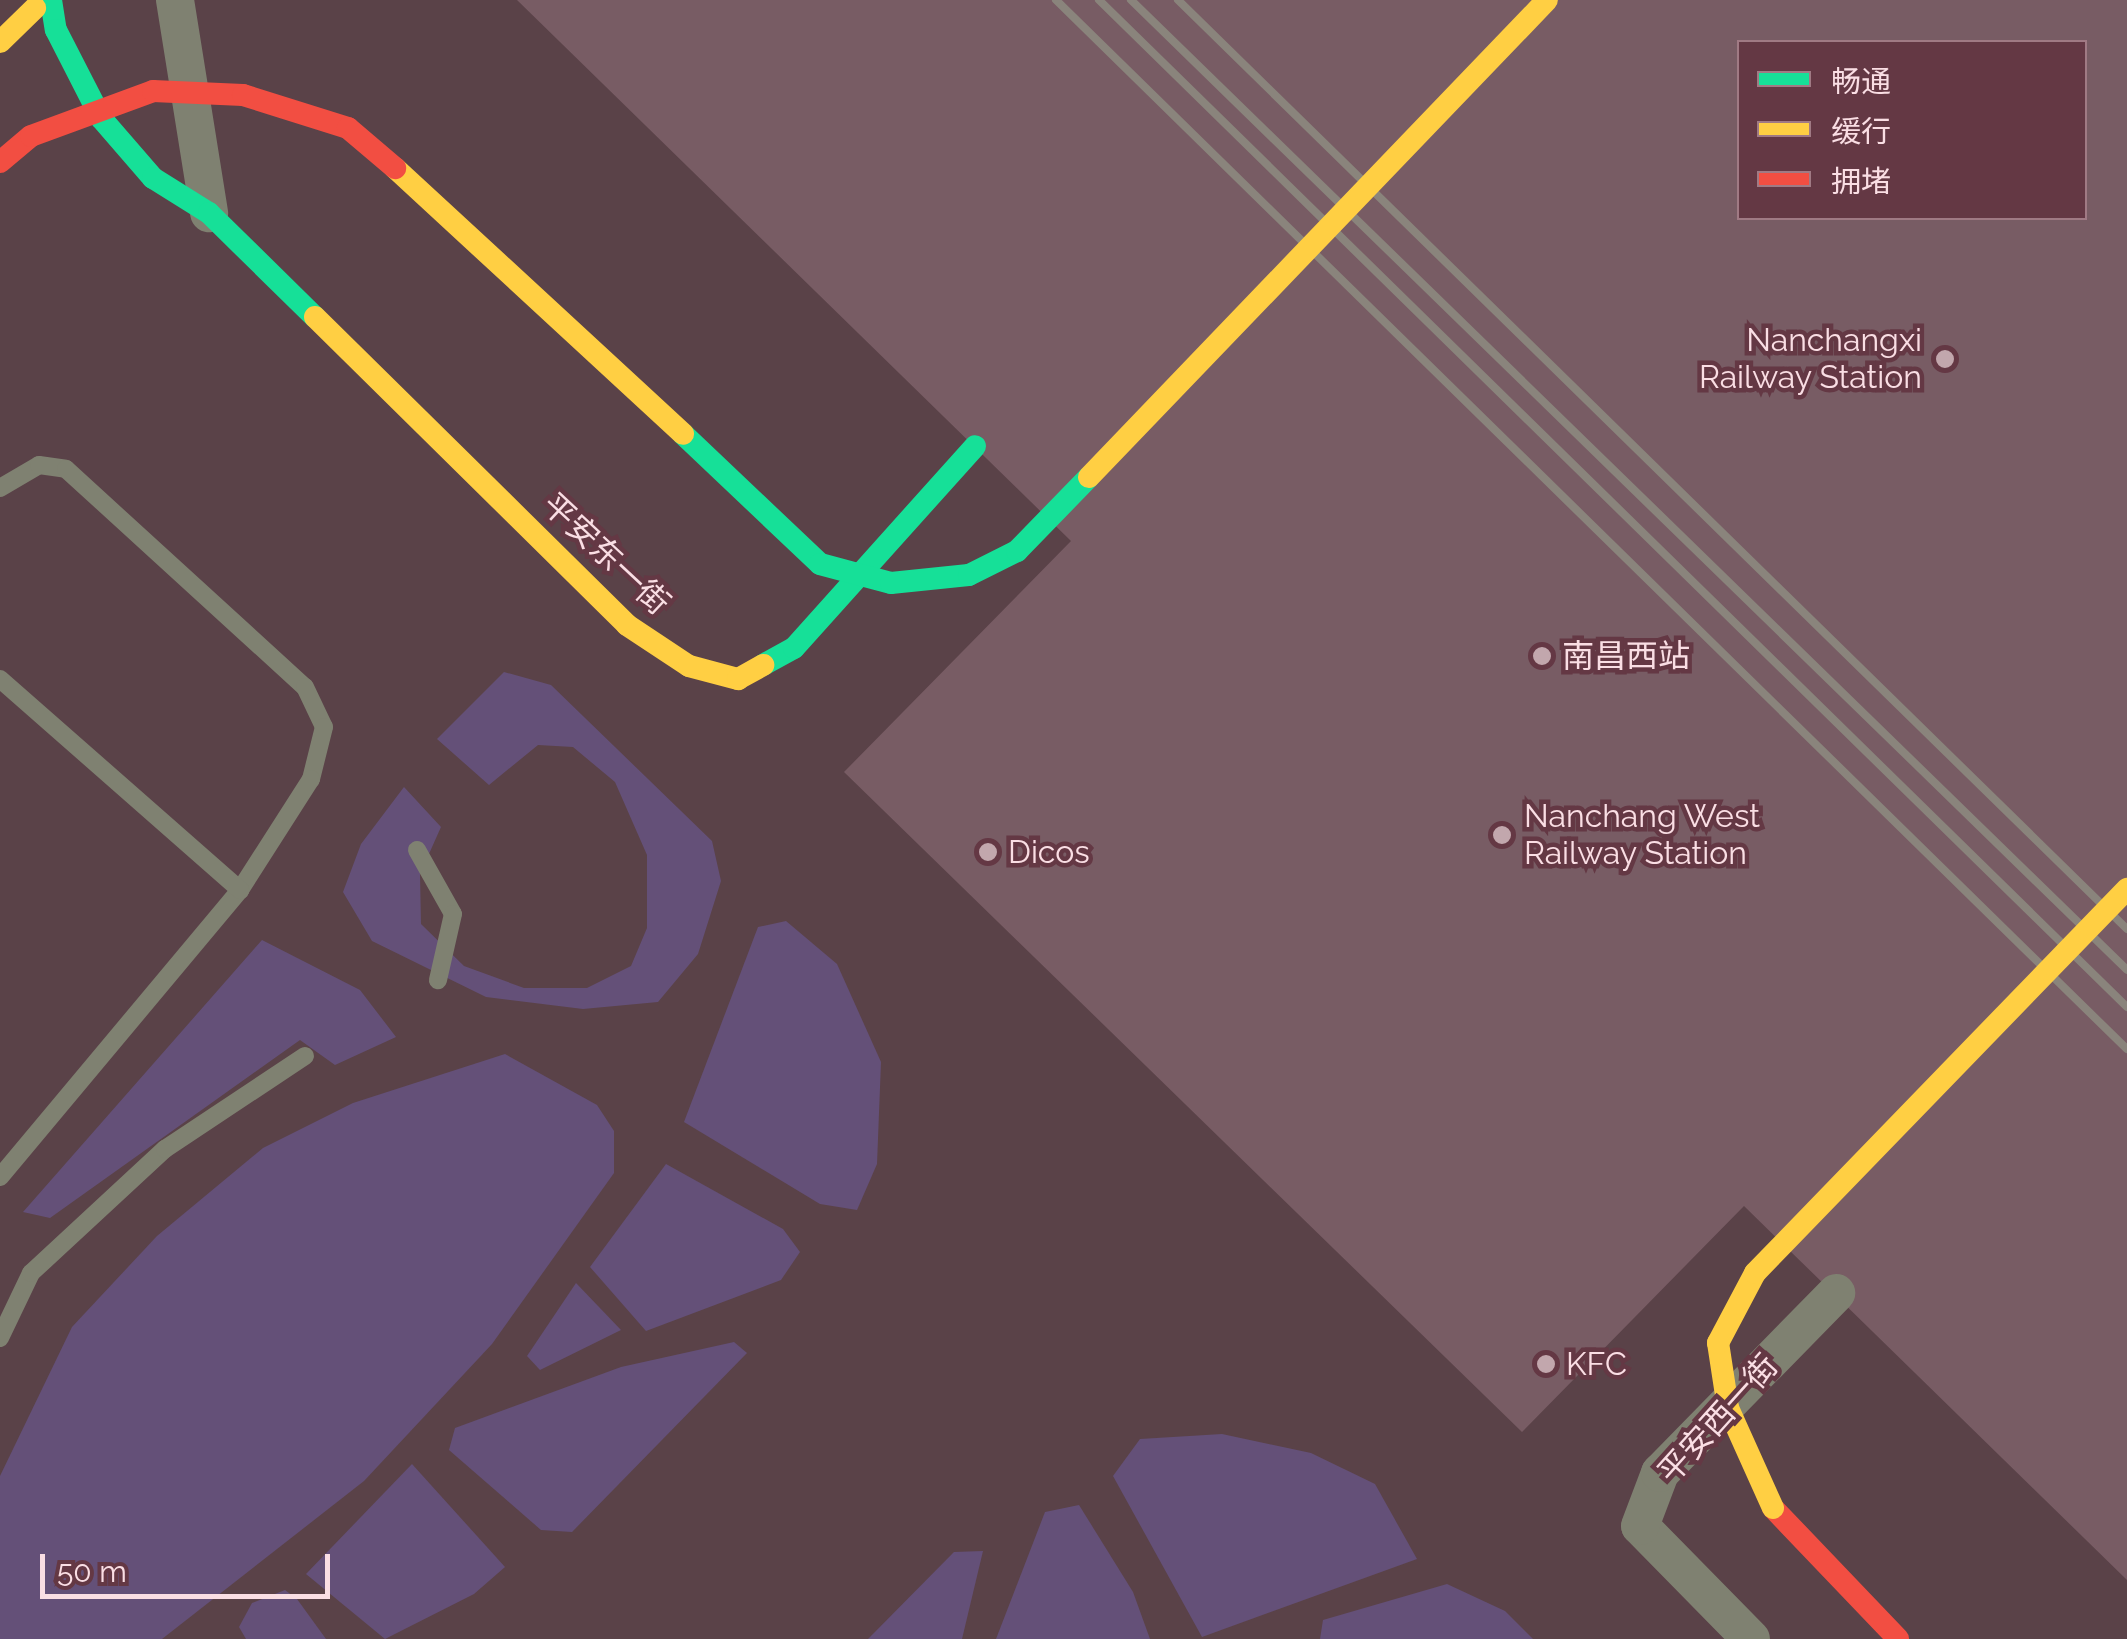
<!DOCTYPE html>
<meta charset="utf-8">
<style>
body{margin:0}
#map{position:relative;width:2127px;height:1639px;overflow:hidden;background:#5a4248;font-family:Raleway,"Noto Sans SC",sans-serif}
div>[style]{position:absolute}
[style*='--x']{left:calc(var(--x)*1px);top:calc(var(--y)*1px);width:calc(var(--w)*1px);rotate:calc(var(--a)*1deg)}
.green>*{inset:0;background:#645078}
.building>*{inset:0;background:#785c64}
.lane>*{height:18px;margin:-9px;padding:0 9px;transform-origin:9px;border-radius:9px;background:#7f8171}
.street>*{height:38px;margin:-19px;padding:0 19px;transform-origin:19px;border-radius:19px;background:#7f8171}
.fast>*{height:22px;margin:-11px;padding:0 11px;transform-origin:11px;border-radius:11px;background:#16e098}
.slow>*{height:22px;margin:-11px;padding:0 11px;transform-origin:11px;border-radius:11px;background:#ffcf43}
.jam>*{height:22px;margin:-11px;padding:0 11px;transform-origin:11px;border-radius:11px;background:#f24e42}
.rail>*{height:8px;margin:-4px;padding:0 4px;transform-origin:4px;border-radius:4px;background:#8a847c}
.fast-bridge>*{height:22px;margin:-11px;padding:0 11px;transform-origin:11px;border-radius:11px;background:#16e098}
.slow-bridge>*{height:22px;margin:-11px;padding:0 11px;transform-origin:11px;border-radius:11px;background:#ffcf43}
.jam-bridge>*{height:22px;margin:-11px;padding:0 11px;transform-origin:11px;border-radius:11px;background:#f24e42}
.dots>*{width:28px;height:28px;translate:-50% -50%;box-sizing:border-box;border:5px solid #643844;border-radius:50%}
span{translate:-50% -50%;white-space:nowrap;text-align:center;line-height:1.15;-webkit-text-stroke:9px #643844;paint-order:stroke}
.poi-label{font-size:32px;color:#fadee4}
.right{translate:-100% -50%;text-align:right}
.left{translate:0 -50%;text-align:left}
.street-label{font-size:32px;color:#fadee4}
.legend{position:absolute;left:1737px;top:40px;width:350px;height:180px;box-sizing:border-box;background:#643844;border:2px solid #a07a84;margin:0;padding:12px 18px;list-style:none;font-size:30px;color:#fadee4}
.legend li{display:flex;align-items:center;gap:20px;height:50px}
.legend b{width:50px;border:2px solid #a07a84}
.scale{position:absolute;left:40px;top:1554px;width:290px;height:45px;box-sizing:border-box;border:5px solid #fadee4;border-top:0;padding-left:12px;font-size:30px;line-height:35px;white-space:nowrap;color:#fadee4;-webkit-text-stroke:8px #643844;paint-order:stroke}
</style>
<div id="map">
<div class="green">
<i style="clip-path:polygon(504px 672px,551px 685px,712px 841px,721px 881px,698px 954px,658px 1002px,583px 1009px,486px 997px,372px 941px,343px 892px,361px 844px,404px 787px,441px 827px,420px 874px,421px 924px,464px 966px,524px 988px,587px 988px,631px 966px,647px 928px,647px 855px,615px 782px,573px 747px,538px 745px,489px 785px,437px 739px)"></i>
<i style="clip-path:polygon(786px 921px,837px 964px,881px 1062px,877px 1164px,857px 1210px,820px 1204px,684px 1122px,758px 927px)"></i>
<i style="clip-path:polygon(262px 940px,360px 990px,396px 1037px,335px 1065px,300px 1040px,50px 1218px,23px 1212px)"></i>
<i style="clip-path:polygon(505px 1054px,597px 1105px,614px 1131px,614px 1173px,492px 1344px,364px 1481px,162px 1639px,0 1639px,0 1476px,72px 1327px,157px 1236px,263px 1148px,353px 1103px)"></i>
<i style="clip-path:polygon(666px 1164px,783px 1229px,800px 1252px,781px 1280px,646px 1331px,590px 1267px)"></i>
<i style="clip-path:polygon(576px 1283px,621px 1330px,540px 1370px,527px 1356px)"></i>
<i style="clip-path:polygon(734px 1342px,747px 1353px,572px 1532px,541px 1530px,449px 1450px,455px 1428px,621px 1367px)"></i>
<i style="clip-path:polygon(1222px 1434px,1311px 1453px,1375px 1484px,1417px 1559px,1202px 1637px,1113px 1476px,1140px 1439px)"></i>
<i style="clip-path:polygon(412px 1464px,505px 1567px,474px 1594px,385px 1639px,306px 1574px)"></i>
<i style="clip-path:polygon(1079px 1505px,1133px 1592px,1150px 1639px,996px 1639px,1045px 1512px)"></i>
<i style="clip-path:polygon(983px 1551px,962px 1639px,868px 1639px,954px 1552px)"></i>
<i style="clip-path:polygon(1447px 1584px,1505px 1611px,1533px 1639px,1320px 1639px,1323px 1620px)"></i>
<i style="clip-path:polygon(285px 1590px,297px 1599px,326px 1639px,246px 1639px,239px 1627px,252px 1603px)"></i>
</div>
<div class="building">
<i style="clip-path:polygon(evenodd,517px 0,2127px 0,2127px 1580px,1744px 1206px,1522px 1432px,844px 772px,1071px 541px,517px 0,1740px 42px,2084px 42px,2084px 218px,1740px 218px,1740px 42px)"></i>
</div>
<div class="lane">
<i style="--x:0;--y:488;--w:45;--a:-30.5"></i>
<i style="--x:39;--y:465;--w:27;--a:8"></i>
<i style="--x:66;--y:469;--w:323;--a:42.4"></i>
<i style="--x:305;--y:687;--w:44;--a:64.6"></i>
<i style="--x:324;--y:727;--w:54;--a:104"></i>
<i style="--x:311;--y:779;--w:132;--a:122.6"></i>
<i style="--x:240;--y:890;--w:374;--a:129.9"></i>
<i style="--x:0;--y:679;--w:320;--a:41.3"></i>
<i style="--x:417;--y:850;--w:73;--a:60.6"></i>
<i style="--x:453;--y:914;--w:68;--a:102.8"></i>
<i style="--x:0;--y:1338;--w:72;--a:-64.5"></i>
<i style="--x:31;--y:1273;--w:183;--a:-42.8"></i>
<i style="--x:165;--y:1149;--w:168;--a:-33.6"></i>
</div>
<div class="street">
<i style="--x:175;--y:0;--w:216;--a:80.9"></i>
<i style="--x:1751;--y:1639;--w:158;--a:-134.5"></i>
<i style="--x:1640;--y:1526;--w:57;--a:-69.3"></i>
<i style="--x:1660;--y:1473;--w:252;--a:-45.6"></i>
</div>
<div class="fast">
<i style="--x:51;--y:0;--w:30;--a:81"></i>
<i style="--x:56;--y:30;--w:99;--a:62.9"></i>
<i style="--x:101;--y:118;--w:79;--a:49.1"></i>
<i style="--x:153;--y:178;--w:66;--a:32"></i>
<i style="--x:209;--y:213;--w:148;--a:44.5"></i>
<i style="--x:763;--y:665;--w:35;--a:-29"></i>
<i style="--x:794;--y:648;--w:271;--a:-48.1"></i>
</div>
<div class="slow">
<i style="--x:0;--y:42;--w:49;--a:-44.2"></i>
<i style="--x:315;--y:317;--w:438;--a:44.6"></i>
<i style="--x:627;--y:625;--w:74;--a:33.5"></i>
<i style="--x:689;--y:666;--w:51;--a:14.9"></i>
<i style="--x:738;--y:679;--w:29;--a:-29"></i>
</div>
<div class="jam">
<i style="--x:1773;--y:1508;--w:181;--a:46.3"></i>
</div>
<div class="rail">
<i style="--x:1056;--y:0;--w:1499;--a:44.41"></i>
<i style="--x:1099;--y:0;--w:1439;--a:44.41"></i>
<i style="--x:1131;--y:0;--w:1390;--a:44.24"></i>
<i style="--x:1178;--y:0;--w:1328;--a:44.39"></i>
</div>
<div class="fast-bridge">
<i style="--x:683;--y:434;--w:189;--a:43.5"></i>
<i style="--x:820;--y:564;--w:73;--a:15"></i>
<i style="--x:891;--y:583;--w:78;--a:-5.9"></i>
<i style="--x:969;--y:575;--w:54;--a:-26.6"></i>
<i style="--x:1017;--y:551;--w:103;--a:-45.8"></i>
</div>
<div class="slow-bridge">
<i style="--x:395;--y:168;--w:392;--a:42.7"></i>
<i style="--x:1089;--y:477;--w:661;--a:-46.16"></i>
<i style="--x:1773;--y:1508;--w:110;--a:-114.2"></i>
<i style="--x:1728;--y:1408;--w:66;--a:-98.7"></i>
<i style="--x:1718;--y:1343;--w:79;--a:-62.1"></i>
<i style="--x:1755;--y:1273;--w:535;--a:-45.91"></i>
</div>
<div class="jam-bridge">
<i style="--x:0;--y:162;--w:40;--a:-40"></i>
<i style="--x:31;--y:136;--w:130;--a:-20.2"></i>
<i style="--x:153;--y:91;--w:90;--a:2.5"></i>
<i style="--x:243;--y:95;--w:110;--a:17.4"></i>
<i style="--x:348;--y:128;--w:62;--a:40.4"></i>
</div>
<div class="dots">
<i style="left:1945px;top:359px;background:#c2a7ad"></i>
<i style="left:1542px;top:656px;background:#c2a7ad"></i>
<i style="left:1502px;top:835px;background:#c2a7ad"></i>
<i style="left:988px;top:852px;background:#c2a7ad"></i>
<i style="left:1546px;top:1364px;background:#c2a7ad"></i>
</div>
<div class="poi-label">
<span class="right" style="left:1922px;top:359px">Nanchangxi<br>Railway Station</span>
<span class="left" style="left:1562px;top:656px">南昌西站</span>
<span class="left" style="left:1524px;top:835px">Nanchang West<br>Railway Station</span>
<span class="left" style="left:1008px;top:852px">Dicos</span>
<span class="left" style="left:1566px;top:1364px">KFC</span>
</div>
<div class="street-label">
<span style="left:606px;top:554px;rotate:43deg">平安东一街</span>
<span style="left:1718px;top:1419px;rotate:-48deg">平安西一街</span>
</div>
<ul class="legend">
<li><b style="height:12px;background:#16e098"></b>畅通</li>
<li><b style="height:12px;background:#ffcf43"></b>缓行</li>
<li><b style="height:12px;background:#f24e42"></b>拥堵</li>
</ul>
<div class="scale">50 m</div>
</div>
